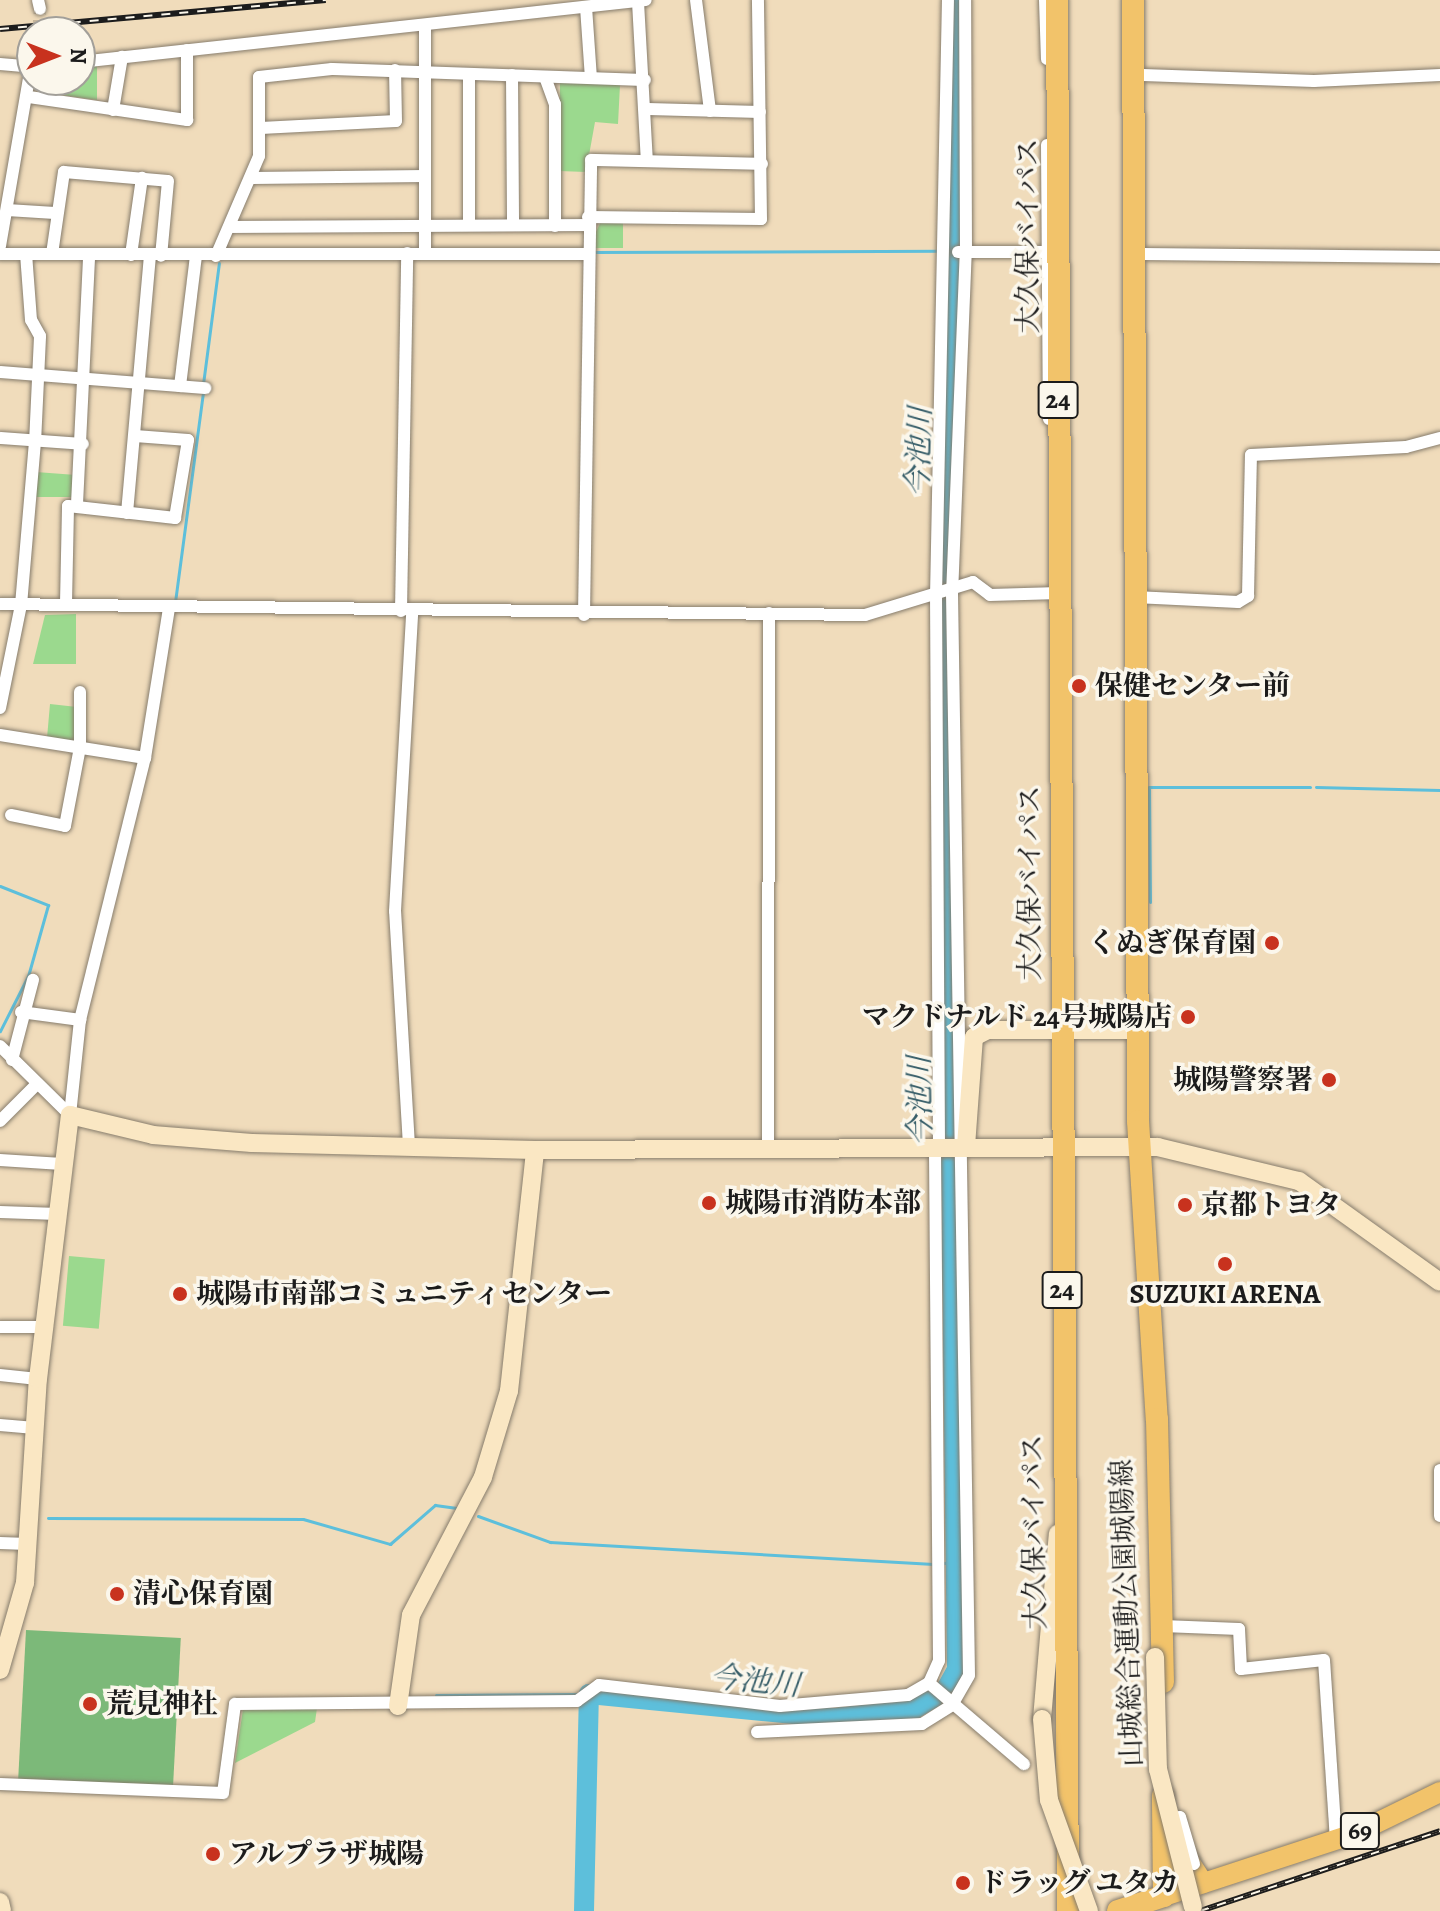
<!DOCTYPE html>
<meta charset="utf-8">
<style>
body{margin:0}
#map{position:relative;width:1440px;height:1911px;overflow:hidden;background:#f0dcbb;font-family:Alegreya,"Noto Serif JP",serif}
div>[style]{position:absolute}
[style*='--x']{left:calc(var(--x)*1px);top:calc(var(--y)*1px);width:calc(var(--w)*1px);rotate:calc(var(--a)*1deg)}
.green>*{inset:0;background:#9bd98e;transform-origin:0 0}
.forest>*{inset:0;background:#7cb979;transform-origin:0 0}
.stream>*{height:3px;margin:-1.5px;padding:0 1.5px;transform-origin:1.5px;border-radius:1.5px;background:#5dbfdb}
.river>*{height:20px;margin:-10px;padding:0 10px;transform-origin:10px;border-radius:10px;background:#5dbfdb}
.street-tunnel>*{height:12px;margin-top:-6px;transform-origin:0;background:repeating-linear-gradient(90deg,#c6b69b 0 12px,transparent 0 18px)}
.roads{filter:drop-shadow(0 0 2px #867c6c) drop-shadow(0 0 2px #867c6c)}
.street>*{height:12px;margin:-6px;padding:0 6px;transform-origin:6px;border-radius:6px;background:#fff}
.secondary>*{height:18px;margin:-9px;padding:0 9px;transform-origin:9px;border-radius:9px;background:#fae7c3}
.primary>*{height:20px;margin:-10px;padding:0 10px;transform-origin:10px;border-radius:10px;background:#f2c36a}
.highway>*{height:22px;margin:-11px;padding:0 11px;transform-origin:11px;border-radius:11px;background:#f2c36a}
.rail>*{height:6px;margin-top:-3px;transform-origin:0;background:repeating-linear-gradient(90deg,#fbf7ec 0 9px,#1c1c1c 0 18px);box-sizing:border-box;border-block:2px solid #1c1c1c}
.bridges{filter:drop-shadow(0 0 2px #867c6c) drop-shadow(0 0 2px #867c6c)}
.street-bridge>*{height:12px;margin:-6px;padding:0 6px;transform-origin:6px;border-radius:6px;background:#fff}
.secondary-bridge>*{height:18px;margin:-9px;padding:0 9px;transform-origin:9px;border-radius:9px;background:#fae7c3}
.dots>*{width:22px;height:22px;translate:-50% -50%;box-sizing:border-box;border:4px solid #fbf7ec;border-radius:50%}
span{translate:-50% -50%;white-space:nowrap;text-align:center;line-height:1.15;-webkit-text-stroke:7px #fbf7ec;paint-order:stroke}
.shield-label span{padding:2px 6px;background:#fbf7ec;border:2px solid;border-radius:6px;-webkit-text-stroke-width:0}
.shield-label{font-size:26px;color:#1c1c1c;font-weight:700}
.street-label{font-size:28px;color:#1c1c1c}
.poi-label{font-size:28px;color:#1c1c1c;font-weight:700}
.left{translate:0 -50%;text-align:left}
.right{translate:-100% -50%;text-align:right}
.water-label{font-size:30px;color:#365d68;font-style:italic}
.north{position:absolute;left:16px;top:16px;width:80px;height:80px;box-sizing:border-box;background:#fbf7ec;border:2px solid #a29f99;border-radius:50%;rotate:90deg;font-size:22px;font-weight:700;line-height:32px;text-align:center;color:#1c1c1c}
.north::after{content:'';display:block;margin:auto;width:28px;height:36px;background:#c8321e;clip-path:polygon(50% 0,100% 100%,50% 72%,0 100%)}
</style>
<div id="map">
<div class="green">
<i style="clip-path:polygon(97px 65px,97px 100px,40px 92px,38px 80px,80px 80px,80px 67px)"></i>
<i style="clip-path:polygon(560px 81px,620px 85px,618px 124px,595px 122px,586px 172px,559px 171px)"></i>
<i style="clip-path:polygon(601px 221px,623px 221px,623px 248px,589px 248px)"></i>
<i style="clip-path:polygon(36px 472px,76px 475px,74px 497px,33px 497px)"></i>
<i style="clip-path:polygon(76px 614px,76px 664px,33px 664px,45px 615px)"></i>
<i style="clip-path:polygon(50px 704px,77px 707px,76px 743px,47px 738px)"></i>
<i style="left:69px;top:1256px;width:36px;height:70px;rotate:5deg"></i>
<i style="clip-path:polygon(317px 1708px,315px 1722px,235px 1763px,243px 1709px)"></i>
</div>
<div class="forest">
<i style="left:26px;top:1630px;width:155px;height:152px;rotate:3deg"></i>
</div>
<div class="stream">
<i style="--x:592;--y:252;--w:349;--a:-0.2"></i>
<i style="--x:203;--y:384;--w:122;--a:-82.5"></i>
<i style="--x:175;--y:602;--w:213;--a:-82.4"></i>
<i style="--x:1316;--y:787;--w:124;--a:1.4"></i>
<i style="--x:0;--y:886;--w:52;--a:21.6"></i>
<i style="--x:48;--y:905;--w:74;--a:105.7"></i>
<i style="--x:28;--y:976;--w:62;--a:117"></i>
<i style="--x:1150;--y:902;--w:115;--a:-90.5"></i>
<i style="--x:1149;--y:787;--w:161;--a:0"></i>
<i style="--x:478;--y:1516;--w:77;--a:19.9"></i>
<i style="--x:550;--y:1542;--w:384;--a:3.3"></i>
<i style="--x:48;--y:1518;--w:255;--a:0.2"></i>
<i style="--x:303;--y:1519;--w:91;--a:16"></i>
<i style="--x:390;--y:1544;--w:60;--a:-40.9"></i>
<i style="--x:435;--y:1505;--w:22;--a:8"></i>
<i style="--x:944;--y:1563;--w:12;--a:-5"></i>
<i style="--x:436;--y:1695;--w:144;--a:-0.4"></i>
</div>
<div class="river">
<i style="--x:584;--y:1911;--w:217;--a:-88.7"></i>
<i style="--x:589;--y:1694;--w:246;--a:5.6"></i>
<i style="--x:834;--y:1718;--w:81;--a:-6.4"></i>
<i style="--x:914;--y:1709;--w:36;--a:-30"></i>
<i style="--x:945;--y:1691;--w:25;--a:-61"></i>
<i style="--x:957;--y:1669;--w:1067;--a:-90.7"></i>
<i style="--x:944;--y:602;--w:602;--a:-88.95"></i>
</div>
<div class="street-tunnel">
<i style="--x:38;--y:32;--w:23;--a:-85"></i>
</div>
<div class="roads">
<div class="street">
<i style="--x:38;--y:0;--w:9;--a:77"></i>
<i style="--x:696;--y:0;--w:112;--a:82.8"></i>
<i style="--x:1045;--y:0;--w:59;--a:88.1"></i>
<i style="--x:638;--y:2;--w:159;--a:86.8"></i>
<i style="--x:586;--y:7;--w:71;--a:86"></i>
<i style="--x:425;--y:25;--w:227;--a:90"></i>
<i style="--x:80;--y:62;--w:569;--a:-6.25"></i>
<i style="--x:0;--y:64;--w:32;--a:5"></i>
<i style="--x:469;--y:74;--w:151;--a:90"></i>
<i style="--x:512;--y:75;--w:150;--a:89.6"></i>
<i style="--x:1143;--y:75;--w:171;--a:2"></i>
<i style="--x:1314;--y:81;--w:126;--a:-2.7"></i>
<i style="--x:545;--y:77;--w:29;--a:70"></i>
<i style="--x:555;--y:104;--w:122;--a:90"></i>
<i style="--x:29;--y:97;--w:160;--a:8.3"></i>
<i style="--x:187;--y:120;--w:70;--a:-90"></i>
<i style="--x:648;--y:109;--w:112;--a:1.5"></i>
<i style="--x:113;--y:110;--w:54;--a:-80.4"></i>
<i style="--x:261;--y:128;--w:135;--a:-3"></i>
<i style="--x:396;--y:121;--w:51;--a:-91.1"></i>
<i style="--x:1047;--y:145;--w:274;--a:89.6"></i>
<i style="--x:252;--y:178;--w:173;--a:-0.7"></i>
<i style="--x:7;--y:210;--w:48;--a:3.6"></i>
<i style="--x:588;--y:217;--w:173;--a:0.7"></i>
<i style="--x:761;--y:219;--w:219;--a:-90.8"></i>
<i style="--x:232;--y:227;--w:354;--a:-0.3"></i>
<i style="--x:0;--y:246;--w:189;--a:-80.2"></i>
<i style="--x:958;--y:252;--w:89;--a:0"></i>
<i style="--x:0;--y:254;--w:585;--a:0"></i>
<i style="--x:52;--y:254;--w:83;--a:-81.7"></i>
<i style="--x:64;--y:172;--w:104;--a:4.9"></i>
<i style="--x:168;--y:181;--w:75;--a:95.3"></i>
<i style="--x:1142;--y:254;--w:298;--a:0.6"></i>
<i style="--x:131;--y:255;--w:78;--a:-81.9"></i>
<i style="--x:216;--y:256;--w:109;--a:-66.7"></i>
<i style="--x:259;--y:156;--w:79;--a:-90"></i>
<i style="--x:259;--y:77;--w:73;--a:-6.3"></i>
<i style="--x:332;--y:69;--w:313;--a:2"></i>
<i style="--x:0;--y:372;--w:206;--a:4.5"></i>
<i style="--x:180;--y:386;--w:131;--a:-83"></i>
<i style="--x:0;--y:438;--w:83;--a:4.1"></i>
<i style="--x:77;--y:504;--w:249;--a:-87.2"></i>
<i style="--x:127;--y:513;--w:258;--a:-84.9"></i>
<i style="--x:1135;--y:597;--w:103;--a:2.8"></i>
<i style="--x:1238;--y:602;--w:12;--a:-31"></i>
<i style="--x:1248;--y:596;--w:141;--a:-88.8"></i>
<i style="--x:1251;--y:455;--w:155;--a:-3"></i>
<i style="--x:1406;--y:447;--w:35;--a:-15"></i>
<i style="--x:66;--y:603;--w:97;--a:-88.8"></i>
<i style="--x:68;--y:506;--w:108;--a:6.4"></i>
<i style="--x:175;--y:518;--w:79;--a:-80.5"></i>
<i style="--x:188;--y:440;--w:53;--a:-175.7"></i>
<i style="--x:0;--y:604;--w:865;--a:0.73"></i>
<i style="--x:865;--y:615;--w:113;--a:-17"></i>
<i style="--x:973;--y:582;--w:21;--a:37"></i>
<i style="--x:990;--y:595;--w:69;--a:-1.7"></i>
<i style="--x:401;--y:611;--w:358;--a:-89"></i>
<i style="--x:584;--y:615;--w:455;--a:-89.1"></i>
<i style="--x:591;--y:160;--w:171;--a:1.3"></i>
<i style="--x:0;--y:708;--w:105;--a:-78.5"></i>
<i style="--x:21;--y:605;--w:163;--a:-85.1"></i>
<i style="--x:35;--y:443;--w:107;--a:-87.3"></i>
<i style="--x:40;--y:336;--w:18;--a:-119"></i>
<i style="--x:31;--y:320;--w:66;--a:-94.3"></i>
<i style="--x:0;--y:735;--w:147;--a:9"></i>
<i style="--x:11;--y:815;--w:55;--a:11.5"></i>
<i style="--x:65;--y:826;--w:80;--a:-79.2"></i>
<i style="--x:80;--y:747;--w:55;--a:-90"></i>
<i style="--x:21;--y:1012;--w:60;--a:7.7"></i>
<i style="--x:0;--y:1046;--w:98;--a:44.6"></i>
<i style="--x:12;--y:1060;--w:83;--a:-75.3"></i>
<i style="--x:70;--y:1115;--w:96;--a:-84"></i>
<i style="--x:80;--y:1020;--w:270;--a:-76.1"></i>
<i style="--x:145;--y:758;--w:152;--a:-80.9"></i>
<i style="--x:0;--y:1121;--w:49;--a:-45"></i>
<i style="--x:409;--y:1146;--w:235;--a:-93.4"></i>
<i style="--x:395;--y:911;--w:299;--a:-86.7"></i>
<i style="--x:939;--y:1147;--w:551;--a:-90.31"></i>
<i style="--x:936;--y:596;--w:596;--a:-88.85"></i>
<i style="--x:768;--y:1151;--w:538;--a:-89.89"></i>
<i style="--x:0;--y:1160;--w:62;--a:3.7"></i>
<i style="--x:0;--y:1212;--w:58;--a:2"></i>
<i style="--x:0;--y:1327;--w:44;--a:0"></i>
<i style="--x:0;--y:1375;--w:38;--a:6"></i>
<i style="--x:0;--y:1425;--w:35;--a:5"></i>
<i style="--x:1440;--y:1470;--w:46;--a:90"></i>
<i style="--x:0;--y:1543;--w:28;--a:2"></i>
<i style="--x:1163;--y:1626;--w:76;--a:2.3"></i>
<i style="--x:1239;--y:1629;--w:40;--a:87.1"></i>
<i style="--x:1241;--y:1669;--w:83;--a:-6.2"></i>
<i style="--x:1324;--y:1660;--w:180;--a:86.2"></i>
<i style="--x:929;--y:1683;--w:125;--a:40.5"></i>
<i style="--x:757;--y:1732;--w:165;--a:-2.8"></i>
<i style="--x:922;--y:1724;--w:36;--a:-32"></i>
<i style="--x:952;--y:1705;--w:34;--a:-60"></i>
<i style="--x:969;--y:1675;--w:1080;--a:-90.9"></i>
<i style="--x:952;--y:595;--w:343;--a:-87.7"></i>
<i style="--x:966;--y:252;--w:252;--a:-90.2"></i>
<i style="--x:0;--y:1784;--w:223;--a:2.3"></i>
<i style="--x:223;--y:1793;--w:90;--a:-82.3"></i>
<i style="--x:235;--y:1704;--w:342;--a:-0.5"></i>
<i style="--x:577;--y:1701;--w:27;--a:-36"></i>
<i style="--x:599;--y:1685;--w:182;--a:6.6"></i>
<i style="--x:780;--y:1706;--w:128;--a:-4.9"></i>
<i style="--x:908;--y:1695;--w:24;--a:-30"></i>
<i style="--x:929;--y:1683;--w:24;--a:-66"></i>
<i style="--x:939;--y:1661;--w:514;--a:-90.45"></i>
</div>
<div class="secondary">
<i style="--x:966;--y:1146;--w:109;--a:-85.8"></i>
<i style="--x:974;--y:1037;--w:16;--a:-27"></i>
<i style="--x:988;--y:1030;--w:149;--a:0"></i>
<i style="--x:0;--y:1670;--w:91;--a:-74"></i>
<i style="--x:25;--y:1583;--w:204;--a:-86.4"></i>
<i style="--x:38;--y:1379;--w:266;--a:-83.1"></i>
<i style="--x:70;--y:1115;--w:85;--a:13.5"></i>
<i style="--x:153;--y:1135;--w:99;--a:4.6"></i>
<i style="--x:252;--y:1143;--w:283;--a:1.4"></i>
<i style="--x:535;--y:1150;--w:623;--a:-0.28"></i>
<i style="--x:1158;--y:1147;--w:145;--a:13.6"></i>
<i style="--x:1299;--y:1181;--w:173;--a:35.6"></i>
<i style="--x:398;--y:1706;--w:92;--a:-81.9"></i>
<i style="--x:411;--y:1615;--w:156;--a:-62.4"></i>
<i style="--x:483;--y:1477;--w:90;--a:-73.2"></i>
<i style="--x:509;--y:1391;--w:242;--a:-83.8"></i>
<i style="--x:1042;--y:1719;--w:186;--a:-85.1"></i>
<i style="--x:0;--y:1902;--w:9;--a:77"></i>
</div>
<div class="primary">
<i style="--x:1164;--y:1896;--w:200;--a:-18.1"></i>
<i style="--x:1354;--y:1834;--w:96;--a:-26"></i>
</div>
<div class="highway">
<i style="--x:1057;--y:0;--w:1911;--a:89.67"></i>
<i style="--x:1133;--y:0;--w:1121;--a:89.74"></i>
<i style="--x:1138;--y:1121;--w:299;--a:86.4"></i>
<i style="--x:1157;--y:1419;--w:263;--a:88.7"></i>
<i style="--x:1180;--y:1849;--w:40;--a:57.1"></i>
<i style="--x:1118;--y:1911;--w:48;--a:-18.1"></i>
<i style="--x:1164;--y:1896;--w:100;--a:-90.6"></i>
</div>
</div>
<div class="rail">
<i style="--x:0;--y:29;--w:327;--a:-5.1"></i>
<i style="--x:1200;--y:1911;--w:253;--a:-18.4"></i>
</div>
<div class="bridges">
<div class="street-bridge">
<i style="--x:1177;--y:1828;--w:11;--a:-75"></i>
<i style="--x:1180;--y:1817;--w:49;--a:73.4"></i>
</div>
<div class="secondary-bridge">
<i style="--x:1155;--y:1657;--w:112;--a:88.5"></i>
<i style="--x:1158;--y:1769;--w:142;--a:75.8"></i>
<i style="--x:1042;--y:1719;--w:81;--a:85.1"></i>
<i style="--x:1049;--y:1800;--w:118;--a:70.2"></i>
</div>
</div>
<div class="dots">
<i style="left:1079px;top:686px;background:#c8321e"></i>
<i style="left:1272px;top:943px;background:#c8321e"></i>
<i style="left:1188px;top:1017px;background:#c8321e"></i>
<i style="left:1329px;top:1080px;background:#c8321e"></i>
<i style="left:709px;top:1203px;background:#c8321e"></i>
<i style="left:1185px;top:1205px;background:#c8321e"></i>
<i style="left:1225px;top:1264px;background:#c8321e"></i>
<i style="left:180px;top:1294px;background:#c8321e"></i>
<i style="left:117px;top:1594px;background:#c8321e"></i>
<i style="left:90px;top:1704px;background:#c8321e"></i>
<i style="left:213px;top:1854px;background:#c8321e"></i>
<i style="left:963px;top:1883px;background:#c8321e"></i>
</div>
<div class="shield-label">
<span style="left:1058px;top:400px">24</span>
<span style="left:1062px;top:1290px">24</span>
<span style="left:1360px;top:1831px">69</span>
</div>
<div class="street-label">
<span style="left:1028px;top:236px;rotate:-90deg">大久保バイパス</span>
<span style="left:1030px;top:883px;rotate:-90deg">大久保バイパス</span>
<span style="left:1034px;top:1532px;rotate:-91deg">大久保バイパス</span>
<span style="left:1127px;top:1613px;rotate:-92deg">山城総合運動公園城陽線</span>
</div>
<div class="poi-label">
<span class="left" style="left:1095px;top:686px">保健センター前</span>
<span class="right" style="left:1256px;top:943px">くぬぎ保育園</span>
<span class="right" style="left:1172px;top:1017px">マクドナルド 24号城陽店</span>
<span class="right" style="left:1313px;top:1080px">城陽警察署</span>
<span class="left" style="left:725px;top:1203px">城陽市消防本部</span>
<span class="left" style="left:1201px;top:1205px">京都トヨタ</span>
<span class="left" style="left:196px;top:1294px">城陽市南部コミュニティセンター</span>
<span style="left:1225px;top:1294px">SUZUKI ARENA</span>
<span class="left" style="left:133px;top:1594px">清心保育園</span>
<span class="left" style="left:106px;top:1704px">荒見神社</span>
<span class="left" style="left:229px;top:1854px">アルプラザ城陽</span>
<span class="left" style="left:979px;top:1883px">ドラッグ ユタカ</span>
</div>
<div class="water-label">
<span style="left:919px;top:452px;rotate:-88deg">今池川</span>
<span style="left:920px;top:1101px;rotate:-91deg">今池川</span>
<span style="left:755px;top:1681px;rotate:6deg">今池川</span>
</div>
<div class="north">N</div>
</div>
